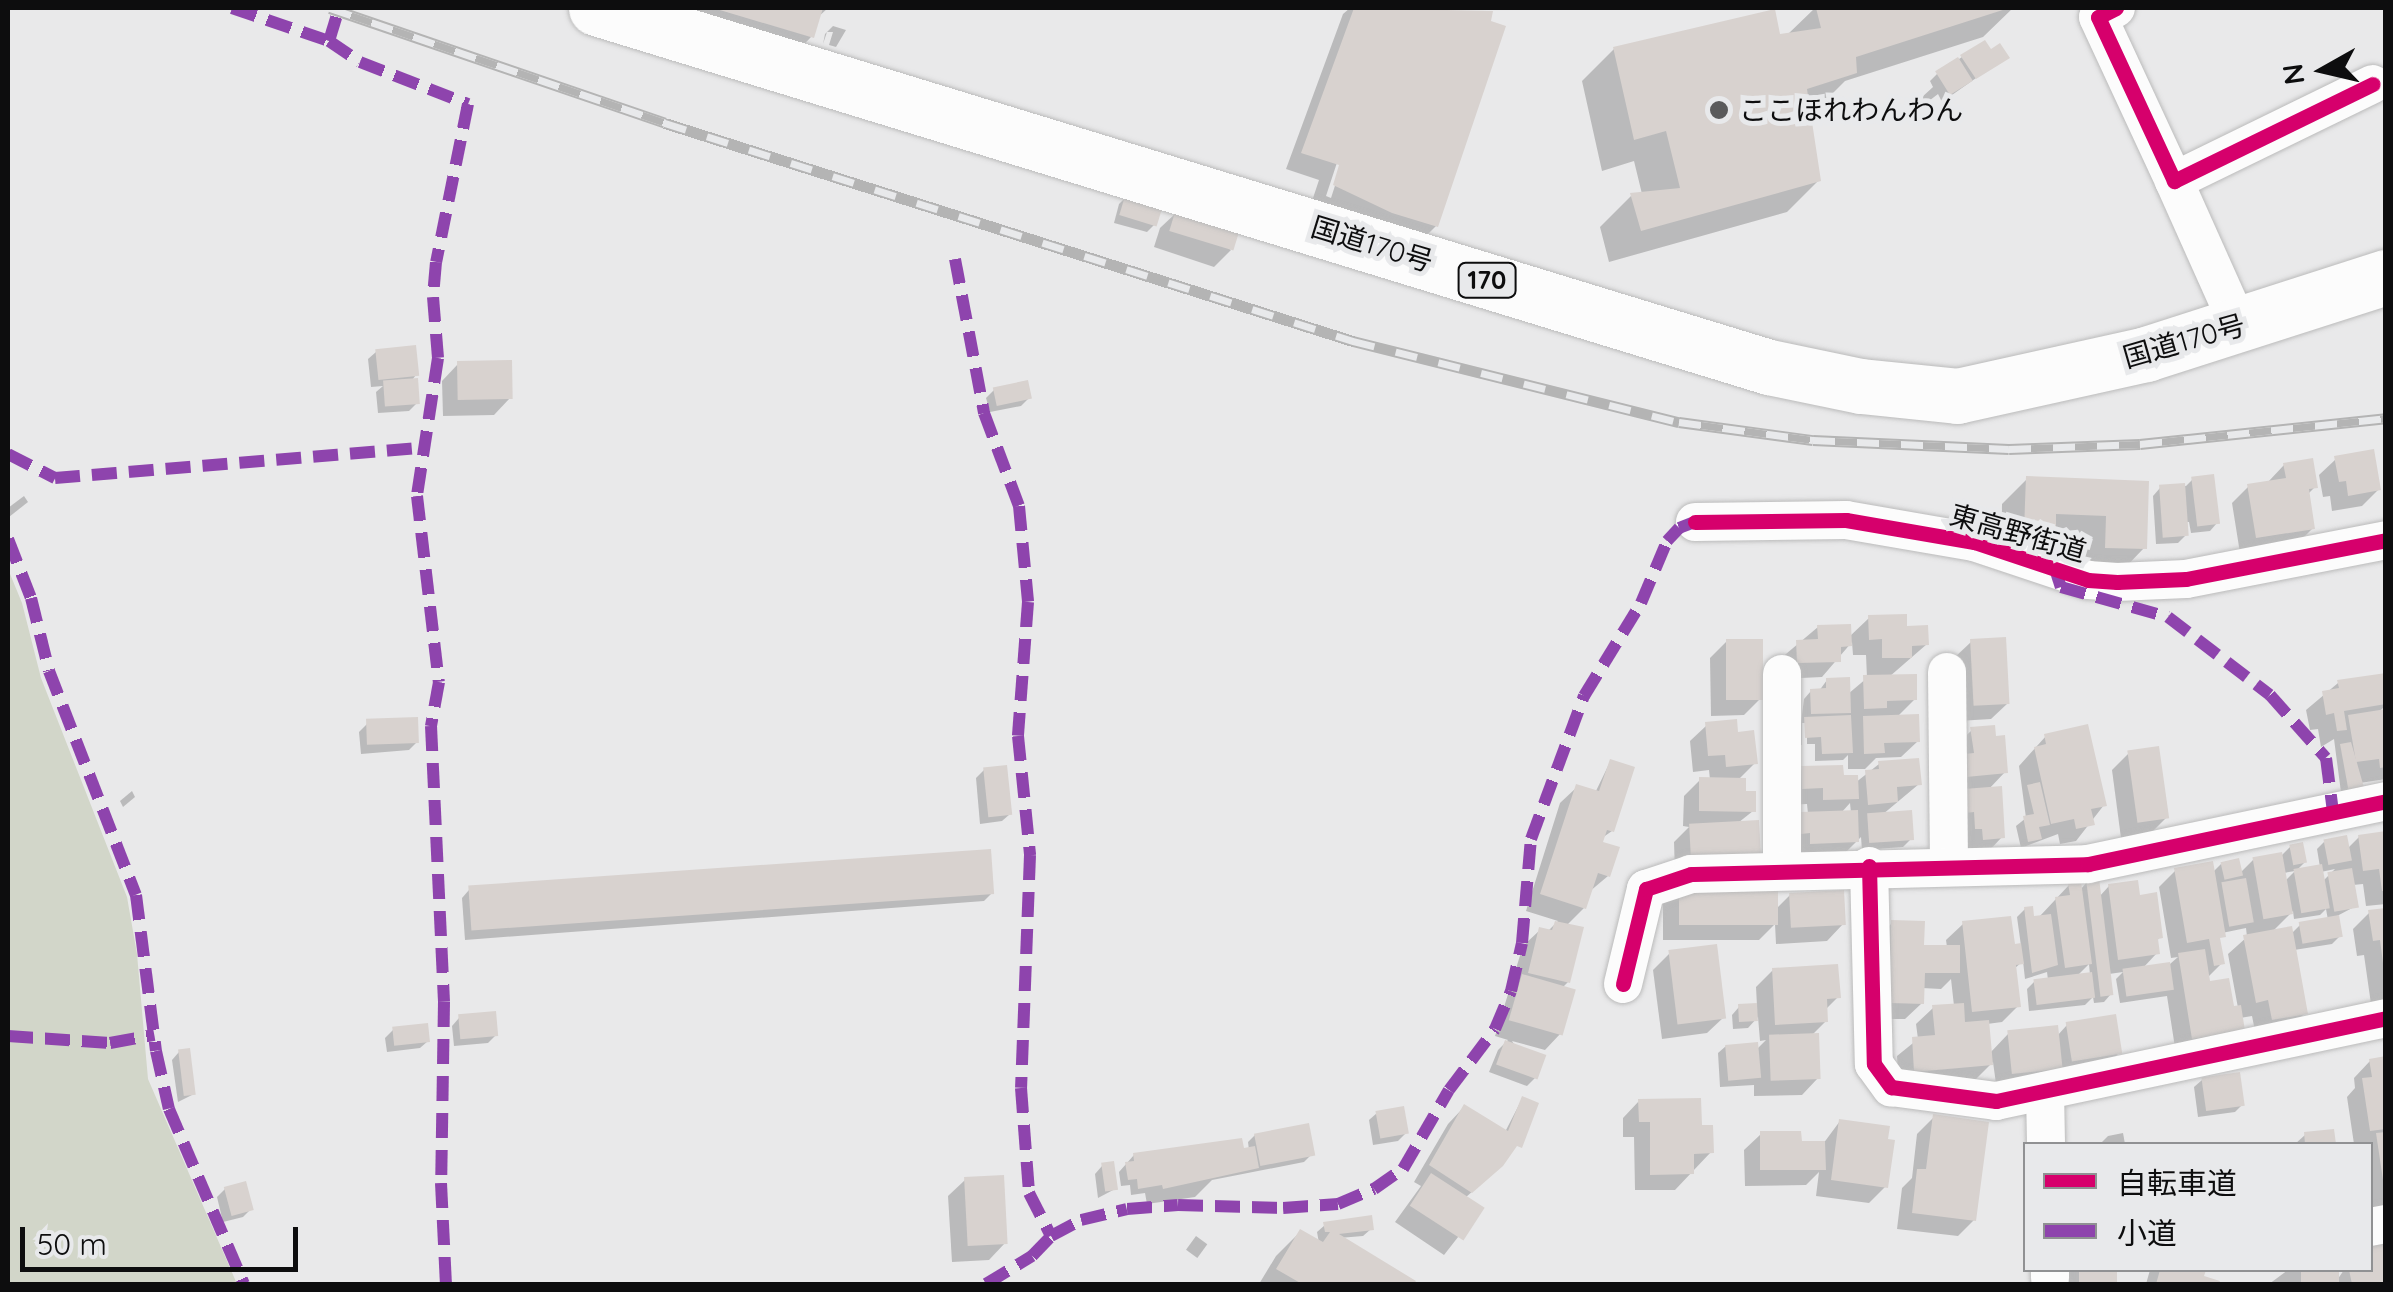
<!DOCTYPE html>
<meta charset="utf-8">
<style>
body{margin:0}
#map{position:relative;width:2393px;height:1292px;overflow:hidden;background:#e9e9ea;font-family:Quicksand,"Noto Sans JP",sans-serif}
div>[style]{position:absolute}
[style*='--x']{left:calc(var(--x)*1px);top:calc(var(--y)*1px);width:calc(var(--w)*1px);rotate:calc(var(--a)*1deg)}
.green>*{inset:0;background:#d2d6c9}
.shadow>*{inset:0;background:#0003;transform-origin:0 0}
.building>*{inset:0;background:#d8d2cf;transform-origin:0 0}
.roads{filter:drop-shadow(0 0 2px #bbb) drop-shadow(0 0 2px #bbb)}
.minor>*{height:38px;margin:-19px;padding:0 19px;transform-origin:19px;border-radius:19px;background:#fcfcfc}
.highway>*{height:55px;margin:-27.5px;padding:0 27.5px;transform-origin:27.5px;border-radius:27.5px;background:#fcfcfc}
.rail>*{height:11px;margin-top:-5.5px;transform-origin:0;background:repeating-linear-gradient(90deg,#e8e9eb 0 22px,#b4b4b4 0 44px);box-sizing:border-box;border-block:2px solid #b4b4b4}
.quiet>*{height:12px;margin-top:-6px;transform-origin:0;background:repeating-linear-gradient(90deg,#8e44ad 0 25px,transparent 0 37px)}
.cycleway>*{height:15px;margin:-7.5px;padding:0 7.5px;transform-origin:7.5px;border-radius:7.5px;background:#d6006c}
.dots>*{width:28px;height:28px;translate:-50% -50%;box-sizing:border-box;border:5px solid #e8e9eb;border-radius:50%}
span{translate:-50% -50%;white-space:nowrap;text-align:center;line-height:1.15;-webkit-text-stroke:10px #e8e9eb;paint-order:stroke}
.shield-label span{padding:2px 8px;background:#e8e9eb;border:2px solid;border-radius:8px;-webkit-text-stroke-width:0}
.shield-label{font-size:25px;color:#0d0d0e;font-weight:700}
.poi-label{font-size:28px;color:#0d0d0e}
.left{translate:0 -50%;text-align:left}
.street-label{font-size:28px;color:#0d0d0e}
.frame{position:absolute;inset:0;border:10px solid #0d0d0e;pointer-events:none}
.legend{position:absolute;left:2023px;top:1142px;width:350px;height:130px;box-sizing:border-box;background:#e8e9eb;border:2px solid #909193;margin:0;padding:12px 18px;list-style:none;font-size:30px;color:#0d0d0e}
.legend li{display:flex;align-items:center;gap:20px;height:50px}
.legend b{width:50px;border:2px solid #909193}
.north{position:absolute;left:2273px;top:20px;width:100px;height:100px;-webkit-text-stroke:8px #e8e9eb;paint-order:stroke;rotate:262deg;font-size:28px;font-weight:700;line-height:40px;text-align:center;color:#0d0d0e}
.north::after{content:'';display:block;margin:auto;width:35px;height:45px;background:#0d0d0e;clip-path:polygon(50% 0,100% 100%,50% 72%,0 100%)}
.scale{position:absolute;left:20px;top:1227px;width:278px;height:45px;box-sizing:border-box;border:5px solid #0d0d0e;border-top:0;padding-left:12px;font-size:30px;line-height:35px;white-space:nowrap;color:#0d0d0e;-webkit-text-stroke:8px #e8e9eb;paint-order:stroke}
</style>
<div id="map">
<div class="green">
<i style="clip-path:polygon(8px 569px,22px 603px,41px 678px,127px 897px,137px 954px,148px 1079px,237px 1284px,8px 1284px)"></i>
</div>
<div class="shadow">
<i style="clip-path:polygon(689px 8px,828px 8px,817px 18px,811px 37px,795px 54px,685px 21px)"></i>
<i style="clip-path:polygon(evenodd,1350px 8px,1490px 14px,1436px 226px,1411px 251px,1309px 210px,1319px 180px,1286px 169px,1343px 14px,1350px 8px,1356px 105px,1361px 105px,1331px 198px,1326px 196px,1356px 105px)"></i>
<i style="clip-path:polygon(1815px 8px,2013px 8px,1983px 37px,1845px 81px,1822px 104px,1807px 109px,1819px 180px,1787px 212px,1609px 262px,1600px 227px,1632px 195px,1642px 194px,1634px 161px,1602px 171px,1582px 81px,1614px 49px,1787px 35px)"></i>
<i style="clip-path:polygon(833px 26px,846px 30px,836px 47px,829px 45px,833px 32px,827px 32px,823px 44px,825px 34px)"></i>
<i style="clip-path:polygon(1990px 53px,2006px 57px,1942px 102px,1938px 94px,1925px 104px,1921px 98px,1933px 87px,1930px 81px,1937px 74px,1962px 57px)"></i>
<i style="clip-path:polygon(1127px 196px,1154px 225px,1147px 232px,1114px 223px,1119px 204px)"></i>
<i style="clip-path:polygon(1177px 212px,1231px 250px,1214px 267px,1154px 247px,1160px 228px)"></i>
<i style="clip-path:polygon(376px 352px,416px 375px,412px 380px,417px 403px,409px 411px,378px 413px,376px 392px,383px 386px,371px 387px,368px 359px)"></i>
<i style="clip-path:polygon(458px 364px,510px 398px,494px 415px,443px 416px,442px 381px)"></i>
<i style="clip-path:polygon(994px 390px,1029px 398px,1021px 406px,990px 412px,986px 398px)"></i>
<i style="clip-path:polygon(2336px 459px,2379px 489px,2362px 506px,2332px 511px,2330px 496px,2323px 497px,2319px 475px)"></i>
<i style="clip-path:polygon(2284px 465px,2315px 487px,2307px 495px,2313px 528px,2296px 545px,2240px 553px,2232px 503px,2249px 486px,2268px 482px)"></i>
<i style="clip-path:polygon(2027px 479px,2147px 483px,2144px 548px,2120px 573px,2081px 571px,2083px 539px,2046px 538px,2028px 556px,2001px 555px,2002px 504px)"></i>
<i style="clip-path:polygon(2192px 480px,2217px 523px,2210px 531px,2191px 533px,2189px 522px,2185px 522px,2186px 535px,2178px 543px,2156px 544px,2153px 496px,2160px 488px,2186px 486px)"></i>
<i style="clip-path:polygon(24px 496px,28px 502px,9px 517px,8px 508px)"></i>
<i style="clip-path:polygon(1869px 618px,1905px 629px,1927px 644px,1889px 677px,1915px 699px,1896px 718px,1918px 741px,1901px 757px,1876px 758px,1865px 769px,1848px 769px,1848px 755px,1843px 760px,1815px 761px,1815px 744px,1807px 744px,1807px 723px,1802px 723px,1802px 745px,1798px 745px,1804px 699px,1811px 691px,1819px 691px,1827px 680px,1848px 694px,1867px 678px,1866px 655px,1853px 655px,1852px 642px,1822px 677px,1781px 679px,1780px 659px,1818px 627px,1849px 637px)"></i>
<i style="clip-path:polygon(1727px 641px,1760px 699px,1744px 715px,1711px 716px,1710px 658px)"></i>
<i style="clip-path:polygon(1971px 642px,2008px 703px,1991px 719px,1958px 721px,1954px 658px)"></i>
<i style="clip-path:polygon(2338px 683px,2386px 686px,2386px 705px,2378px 713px,2386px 712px,2386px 779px,2360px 783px,2342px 800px,2334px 739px,2321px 747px,2318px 729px,2310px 730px,2306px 710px)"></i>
<i style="clip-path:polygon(367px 724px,417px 742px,409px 750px,361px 754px,359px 732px)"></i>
<i style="clip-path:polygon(1707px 725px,1736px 735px,1755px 763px,1738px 780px,1753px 811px,1675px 873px,1674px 842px,1689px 827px,1683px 826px,1684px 796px,1700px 780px,1710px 780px,1709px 770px,1693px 772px,1690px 741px)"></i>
<i style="clip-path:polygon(1972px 730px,2005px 772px,1988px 790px,2002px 837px,1986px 854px,1967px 855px,1955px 746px)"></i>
<i style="clip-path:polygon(2046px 736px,2104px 805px,2076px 841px,2060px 844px,2058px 834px,2021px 848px,2016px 826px,2026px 818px,2019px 766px)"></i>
<i style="clip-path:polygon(2129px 753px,2166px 818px,2150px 834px,2121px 838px,2112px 770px)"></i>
<i style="clip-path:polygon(1610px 762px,1612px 831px,1602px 838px,1608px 876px,1589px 892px,1584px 908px,1566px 926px,1568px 982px,1562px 988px,1561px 1033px,1545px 1050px,1512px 1041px,1535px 1078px,1527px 1086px,1489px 1072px,1498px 1050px,1508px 1040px,1495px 1036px,1523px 946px,1540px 930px,1547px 932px,1558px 921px,1526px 911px,1560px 803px,1577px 787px,1595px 793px)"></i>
<i style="clip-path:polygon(evenodd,1879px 764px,1919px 784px,1882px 815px,1911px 839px,1903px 847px,1862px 850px,1861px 837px,1840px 858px,1795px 860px,1785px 831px,1808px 814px,1807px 804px,1786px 805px,1786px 785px,1802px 769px,1855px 783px,1879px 764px,1850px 803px,1851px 813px,1841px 813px,1850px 803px)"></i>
<i style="clip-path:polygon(984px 770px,1010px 814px,1002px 821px,980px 824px,976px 778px)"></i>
<i style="clip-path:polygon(132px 791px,135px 797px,123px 807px,120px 801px)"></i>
<i style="clip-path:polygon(evenodd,2386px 833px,2386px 904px,2366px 906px,2363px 884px,2353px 885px,2356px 906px,2337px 916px,2340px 936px,2332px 944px,2294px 950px,2305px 1013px,2289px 1029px,2256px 1036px,2252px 1016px,2240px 1018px,2242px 1030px,2176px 1054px,2167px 996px,2120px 1003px,2116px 979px,2123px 972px,2109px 974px,2111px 994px,2104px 1002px,2094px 1003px,2093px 997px,2085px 1005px,2029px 1011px,2027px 989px,2034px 982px,2048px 980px,2047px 972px,2025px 979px,2023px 961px,2014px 969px,2018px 1006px,2002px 1022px,1987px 1024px,1990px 1053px,2008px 1034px,2057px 1036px,2067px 1025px,2119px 1053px,2103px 1069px,1997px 1091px,1993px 1062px,1974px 1081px,1899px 1087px,1897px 1056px,1918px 1039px,1916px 1024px,1933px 1008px,1954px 1006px,1951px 979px,1941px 989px,1922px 988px,1922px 1003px,1905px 1019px,1874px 1019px,1875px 940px,1892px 923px,1922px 947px,1947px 947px,1946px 940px,1963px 924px,2012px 947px,2021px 946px,2017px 917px,2025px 909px,2032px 918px,2040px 916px,2069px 885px,2080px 890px,2087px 882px,2099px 897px,2109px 886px,2138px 897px,2160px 937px,2156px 942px,2157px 953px,2142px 969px,2170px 964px,2178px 957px,2171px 958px,2159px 887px,2176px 870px,2213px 872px,2221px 864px,2240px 873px,2253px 860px,2280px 857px,2290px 847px,2304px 863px,2296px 871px,2320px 867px,2317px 849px,2325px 841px,2347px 849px,2359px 837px,2386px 833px,2335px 869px,2323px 881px,2321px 872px,2335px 869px,2386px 833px,2295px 871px,2285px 881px,2283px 873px,2295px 871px,2386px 833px,2326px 909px,2328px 920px,2300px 925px,2291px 934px,2272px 932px,2293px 911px,2294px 919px,2320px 915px,2326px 909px,2386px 833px,2246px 928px,2247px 937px,2228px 954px,2238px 1008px,2232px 1008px,2207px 978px,2222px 963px,2218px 941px,2222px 933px,2246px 928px,2386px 833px,2089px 964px,2090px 975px,2076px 977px,2089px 964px)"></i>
<i style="clip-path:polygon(1680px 885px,1775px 910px,1790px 895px,1843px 924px,1827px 941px,1776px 944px,1775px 924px,1759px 940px,1663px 940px,1663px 901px)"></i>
<i style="clip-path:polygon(469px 890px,992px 893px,984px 901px,465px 940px,462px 898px)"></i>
<i style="clip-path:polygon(2386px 911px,2386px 1009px,2372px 1011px,2364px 955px,2357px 956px,2353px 929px,2369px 913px)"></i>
<i style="clip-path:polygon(1669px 954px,1724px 1017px,1707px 1033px,1662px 1039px,1653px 970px)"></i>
<i style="clip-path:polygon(1773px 970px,1838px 997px,1825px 1010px,1826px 1021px,1811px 1036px,1818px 1078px,1802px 1095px,1754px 1096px,1754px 1085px,1720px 1087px,1718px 1053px,1726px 1046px,1756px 1050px,1766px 1040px,1760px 1041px,1758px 1017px,1748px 1028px,1733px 1029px,1732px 1015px,1739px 1007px,1757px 1006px,1756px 987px)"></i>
<i style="clip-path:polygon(459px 1018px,496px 1035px,488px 1043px,454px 1046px,452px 1026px)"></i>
<i style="clip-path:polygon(393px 1030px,428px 1041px,420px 1048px,387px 1052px,385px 1038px)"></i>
<i style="clip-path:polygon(179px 1052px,194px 1094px,178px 1102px,172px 1060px)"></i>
<i style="clip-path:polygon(2386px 1059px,2386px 1218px,2370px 1215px,2370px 1144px,2354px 1144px,2347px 1097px,2355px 1088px,2354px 1078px,2370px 1061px)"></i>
<i style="clip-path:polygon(2202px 1080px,2242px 1105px,2235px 1112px,2198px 1117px,2194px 1087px)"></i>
<i style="clip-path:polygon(1522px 1099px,1536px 1104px,1483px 1182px,1465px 1198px,1480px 1209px,1444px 1255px,1395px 1222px,1421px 1186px,1414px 1182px,1448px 1124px,1464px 1107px,1505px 1132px)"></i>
<i style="clip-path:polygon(1639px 1101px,1699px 1128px,1711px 1152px,1675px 1190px,1635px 1190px,1634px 1137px,1623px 1137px,1623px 1118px)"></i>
<i style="clip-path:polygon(1377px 1113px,1406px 1133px,1398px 1141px,1373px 1145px,1369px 1120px)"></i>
<i style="clip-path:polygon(1934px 1117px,1974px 1220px,1958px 1236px,1897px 1229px,1902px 1188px,1912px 1178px,1917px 1134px)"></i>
<i style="clip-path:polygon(1840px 1121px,1886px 1186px,1869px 1203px,1816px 1196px,1819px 1172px,1806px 1185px,1745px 1186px,1744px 1150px,1761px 1134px,1799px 1144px,1823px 1144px)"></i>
<i style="clip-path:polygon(2332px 1131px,2334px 1144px,2295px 1144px,2305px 1135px)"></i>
<i style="clip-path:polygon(2123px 1133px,2125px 1144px,2100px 1144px,2108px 1136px)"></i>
<i style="clip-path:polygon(1255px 1135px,1312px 1154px,1304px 1162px,1212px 1180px,1195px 1197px,1147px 1204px,1145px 1193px,1131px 1195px,1130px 1185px,1121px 1186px,1119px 1172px,1134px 1155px,1249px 1150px,1248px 1142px)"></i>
<i style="clip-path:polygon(1102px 1166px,1115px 1189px,1098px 1198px,1095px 1174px)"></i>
<i style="clip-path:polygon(965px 1180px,1005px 1243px,989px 1260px,952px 1262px,948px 1196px)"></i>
<i style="clip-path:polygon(225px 1189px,251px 1209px,243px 1217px,223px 1222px,217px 1197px)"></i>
<i style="clip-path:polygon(1325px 1225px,1371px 1229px,1363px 1236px,1339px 1238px,1411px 1284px,1259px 1284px,1276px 1256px,1300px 1232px,1319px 1243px,1317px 1232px)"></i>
<i style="left:1196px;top:1236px;width:14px;height:17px;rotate:36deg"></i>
<i style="clip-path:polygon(2386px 1243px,2386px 1284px,2269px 1284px,2288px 1270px,2337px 1270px,2335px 1283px,2344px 1270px,2370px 1270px)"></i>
<i style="left:2062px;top:1270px;width:53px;height:14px"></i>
<i style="clip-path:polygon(2150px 1270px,2218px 1270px,2203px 1272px,2201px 1278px,2217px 1282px,2146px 1284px)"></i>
</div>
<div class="building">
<i style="clip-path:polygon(713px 8px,823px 8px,814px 38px)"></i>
<i style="clip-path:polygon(1354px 8px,1493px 11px,1491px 21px,1506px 26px,1438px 227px,1392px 213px,1333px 185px,1339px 165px,1301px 153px)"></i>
<i style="clip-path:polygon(1816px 8px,2009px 8px,1856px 57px,1857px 73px,1807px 89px,1821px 181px,1641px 231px,1630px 193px,1680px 188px,1666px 131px,1634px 140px,1613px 47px,1775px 9px,1780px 34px,1821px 28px)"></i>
<i style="clip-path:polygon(1985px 40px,1991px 49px,2000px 43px,2010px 58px,1976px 79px,1960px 55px)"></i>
<i style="left:1958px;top:57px;width:28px;height:27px;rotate:58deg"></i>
<i style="left:1126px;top:193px;width:39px;height:23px;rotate:17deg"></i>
<i style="left:1176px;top:209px;width:67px;height:23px;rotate:17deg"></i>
<i style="left:416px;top:345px;width:31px;height:41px;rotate:84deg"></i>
<i style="left:512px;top:360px;width:39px;height:55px;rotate:89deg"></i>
<i style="left:418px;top:378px;width:26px;height:35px;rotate:86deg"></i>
<i style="left:1028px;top:380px;width:19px;height:36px;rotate:78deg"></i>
<i style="clip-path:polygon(2374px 449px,2381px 490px,2348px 496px,2346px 481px,2339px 482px,2334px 456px)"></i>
<i style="clip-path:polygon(2313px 458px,2318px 488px,2309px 489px,2315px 529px,2256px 538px,2247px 484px,2286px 478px,2283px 463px)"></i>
<i style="left:2214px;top:474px;width:50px;height:23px;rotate:83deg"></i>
<i style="clip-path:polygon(2026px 476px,2149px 481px,2147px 549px,2105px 548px,2106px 516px,2056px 514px,2056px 532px,2024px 531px)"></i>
<i style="left:2185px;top:483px;width:53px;height:26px;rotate:86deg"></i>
<i style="clip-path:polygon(1907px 614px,1907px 626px,1928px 625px,1929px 645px,1912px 646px,1912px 658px,1882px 658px,1882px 639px,1869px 640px,1868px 615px)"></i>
<i style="clip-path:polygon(1851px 624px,1852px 646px,1841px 647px,1841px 662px,1797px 663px,1796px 640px,1818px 639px,1817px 625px)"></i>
<i style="left:2006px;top:637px;width:67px;height:36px;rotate:87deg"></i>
<i style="left:1726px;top:639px;width:37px;height:61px"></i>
<i style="clip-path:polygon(2386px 673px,2386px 704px,2344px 711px,2347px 730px,2337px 731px,2334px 713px,2326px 715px,2322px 691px,2339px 688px,2337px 680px)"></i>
<i style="clip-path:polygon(1917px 674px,1917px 700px,1887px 701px,1887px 708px,1864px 709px,1863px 675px)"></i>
<i style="clip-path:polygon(1850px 677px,1851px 713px,1811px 714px,1810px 689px,1826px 688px,1826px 678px)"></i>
<i style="clip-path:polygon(2386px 709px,2386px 767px,2380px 768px,2379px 759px,2356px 762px,2348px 715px)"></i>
<i style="clip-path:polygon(1919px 714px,1920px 742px,1884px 743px,1885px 753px,1864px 754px,1863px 716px)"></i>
<i style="clip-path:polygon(1851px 715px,1853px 753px,1822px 754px,1821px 737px,1805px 738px,1804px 717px)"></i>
<i style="left:418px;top:717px;width:26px;height:52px;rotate:88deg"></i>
<i style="clip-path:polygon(1737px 719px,1738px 732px,1754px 730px,1758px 764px,1726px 767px,1725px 755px,1708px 756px,1705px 722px)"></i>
<i style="clip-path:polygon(2088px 724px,2107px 806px,2091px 809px,2095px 825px,2076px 829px,2074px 819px,2051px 824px,2034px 747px,2046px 744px,2044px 734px)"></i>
<i style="clip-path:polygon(1995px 725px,1996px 736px,2005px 735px,2008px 773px,1966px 777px,1964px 754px,1974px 753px,1970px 727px)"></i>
<i style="clip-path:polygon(2351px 742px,2365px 791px,2349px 793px,2340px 744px)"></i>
<i style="left:2159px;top:746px;width:73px;height:32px;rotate:82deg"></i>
<i style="clip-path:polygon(1919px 758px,1922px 785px,1897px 787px,1898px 802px,1868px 805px,1865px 770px,1879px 769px,1878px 761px)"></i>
<i style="clip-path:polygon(1610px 759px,1635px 767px,1614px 832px,1607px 830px,1603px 842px,1620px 847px,1610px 877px,1598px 873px,1586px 909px,1540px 894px,1576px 784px,1599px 791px)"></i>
<i style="left:1007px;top:765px;width:50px;height:24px;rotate:84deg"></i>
<i style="clip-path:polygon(1843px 765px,1844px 775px,1858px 775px,1859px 799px,1823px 800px,1823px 788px,1802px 789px,1801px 766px)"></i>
<i style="clip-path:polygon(1699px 777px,1746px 778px,1746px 791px,1756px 791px,1756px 812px,1699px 811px)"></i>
<i style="clip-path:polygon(2040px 782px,2050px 825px,2039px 827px,2042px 839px,2028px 842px,2023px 816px,2034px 814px,2027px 785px)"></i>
<i style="clip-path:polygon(2002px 786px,2005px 838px,1983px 840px,1982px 829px,1975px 829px,1974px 812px,1965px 813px,1964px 789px)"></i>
<i style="clip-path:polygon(1858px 810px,1859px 842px,1810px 844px,1810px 833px,1801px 834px,1801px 812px)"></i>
<i style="left:1912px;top:810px;width:30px;height:45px;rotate:86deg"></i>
<i style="left:1759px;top:820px;width:35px;height:70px;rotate:87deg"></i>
<i style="clip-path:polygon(2386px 831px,2386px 891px,2382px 891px,2379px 869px,2363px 871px,2358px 835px)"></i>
<i style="left:2347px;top:835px;width:26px;height:24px;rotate:79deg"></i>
<i style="left:2303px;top:842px;width:21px;height:14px;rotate:79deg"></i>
<i style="left:991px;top:849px;width:45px;height:524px;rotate:86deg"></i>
<i style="left:2282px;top:852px;width:63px;height:30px;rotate:80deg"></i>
<i style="left:2239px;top:858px;width:18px;height:19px;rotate:77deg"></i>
<i style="clip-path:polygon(2213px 861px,2226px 937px,2220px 938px,2225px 964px,2214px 966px,2209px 939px,2187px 943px,2174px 868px)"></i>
<i style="left:2322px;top:864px;width:45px;height:29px;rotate:80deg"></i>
<i style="left:2352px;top:868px;width:40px;height:25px;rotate:80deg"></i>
<i style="left:2099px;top:878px;width:118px;height:13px;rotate:83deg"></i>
<i style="left:2246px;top:878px;width:45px;height:25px;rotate:80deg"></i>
<i style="clip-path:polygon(2138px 880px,2140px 895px,2157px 892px,2163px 938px,2158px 939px,2160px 954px,2118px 960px,2108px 884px)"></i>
<i style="clip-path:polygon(2081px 881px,2092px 964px,2065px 968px,2055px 897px,2070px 895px,2068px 883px)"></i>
<i style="left:1679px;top:882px;width:99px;height:43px"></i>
<i style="left:1844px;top:890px;width:35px;height:55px;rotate:87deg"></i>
<i style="clip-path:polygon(2033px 906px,2034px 916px,2051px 914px,2058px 965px,2032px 973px,2024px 907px)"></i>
<i style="clip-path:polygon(2386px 908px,2386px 963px,2383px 963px,2380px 940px,2373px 941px,2368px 910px)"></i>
<i style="left:2339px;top:915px;width:22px;height:41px;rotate:80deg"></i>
<i style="clip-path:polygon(2011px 916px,2015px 944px,2021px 943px,2024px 964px,2016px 965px,2021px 1007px,1972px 1012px,1962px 921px)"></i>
<i style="clip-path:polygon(1891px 920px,1925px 921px,1924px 945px,1960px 945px,1960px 973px,1925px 973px,1924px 1004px,1890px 1003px)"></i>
<i style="clip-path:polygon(1555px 921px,1584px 927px,1570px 983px,1528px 973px,1539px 927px,1552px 930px)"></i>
<i style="clip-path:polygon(2292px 926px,2308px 1014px,2272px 1020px,2268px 1000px,2256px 1003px,2243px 935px)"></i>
<i style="left:1717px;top:944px;width:75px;height:49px;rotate:83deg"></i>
<i style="clip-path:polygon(2205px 949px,2210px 981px,2229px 978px,2234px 1006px,2241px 1005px,2245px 1031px,2192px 1039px,2178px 953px)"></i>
<i style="left:2170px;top:962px;width:28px;height:48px;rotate:82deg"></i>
<i style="clip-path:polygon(1838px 964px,1841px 998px,1827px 999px,1828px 1022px,1775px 1025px,1772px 968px)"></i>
<i style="left:2092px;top:972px;width:26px;height:59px;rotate:83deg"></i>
<i style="left:1522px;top:974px;width:56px;height:48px;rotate:16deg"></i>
<i style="left:1757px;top:1003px;width:18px;height:19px;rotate:87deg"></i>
<i style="clip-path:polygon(1964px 1003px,1965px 1022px,1989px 1020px,1993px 1065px,1914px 1072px,1912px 1037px,1935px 1035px,1932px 1005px)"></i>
<i style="left:496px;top:1011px;width:25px;height:38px;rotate:85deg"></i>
<i style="left:2116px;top:1014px;width:40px;height:51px;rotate:81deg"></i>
<i style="left:428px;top:1023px;width:19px;height:36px;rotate:84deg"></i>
<i style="left:2058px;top:1025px;width:44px;height:51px;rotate:84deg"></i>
<i style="left:1819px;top:1033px;width:46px;height:50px;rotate:88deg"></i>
<i style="left:1505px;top:1040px;width:44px;height:26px;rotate:20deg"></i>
<i style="left:1758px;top:1042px;width:36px;height:33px;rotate:85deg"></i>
<i style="left:190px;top:1048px;width:47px;height:12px;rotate:83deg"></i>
<i style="clip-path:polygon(2386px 1056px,2386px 1129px,2370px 1131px,2362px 1078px,2372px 1077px,2369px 1059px)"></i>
<i style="left:2240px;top:1072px;width:34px;height:39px;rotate:82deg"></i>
<i style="clip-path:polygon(1522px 1096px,1539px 1103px,1522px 1148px,1517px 1146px,1503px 1166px,1472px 1193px,1429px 1165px,1464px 1104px,1508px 1131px)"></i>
<i style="clip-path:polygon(1701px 1098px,1702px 1125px,1713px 1125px,1714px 1153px,1694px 1154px,1694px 1174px,1650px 1175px,1650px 1122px,1639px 1122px,1638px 1099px)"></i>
<i style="left:1404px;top:1106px;width:28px;height:29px;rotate:80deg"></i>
<i style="clip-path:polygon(1933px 1114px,1989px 1122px,1976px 1221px,1912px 1213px,1917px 1169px,1926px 1169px)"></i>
<i style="clip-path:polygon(1839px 1119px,1890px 1126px,1888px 1139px,1895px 1140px,1888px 1188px,1831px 1180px)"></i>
<i style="left:1309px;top:1123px;width:33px;height:56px;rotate:79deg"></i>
<i style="clip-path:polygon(2334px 1129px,2336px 1144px,2305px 1144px,2304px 1132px)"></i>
<i style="clip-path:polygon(1760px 1131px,1801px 1131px,1802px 1141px,1825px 1141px,1826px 1170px,1760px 1170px)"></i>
<i style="clip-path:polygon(2386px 1132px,2386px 1180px,2383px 1180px,2376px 1133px)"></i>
<i style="clip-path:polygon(1242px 1138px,1244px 1148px,1255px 1146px,1259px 1168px,1163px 1189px,1162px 1185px,1138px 1189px,1137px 1179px,1128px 1180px,1125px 1162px,1134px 1161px,1133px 1153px)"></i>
<i style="left:1114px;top:1161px;width:29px;height:13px;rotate:82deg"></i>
<i style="left:1431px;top:1173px;width:64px;height:39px;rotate:33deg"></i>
<i style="left:1004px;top:1175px;width:69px;height:40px;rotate:87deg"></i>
<i style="left:246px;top:1181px;width:30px;height:23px;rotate:75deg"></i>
<i style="clip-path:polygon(1372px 1215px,1374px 1230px,1339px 1234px,1416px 1281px,1414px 1284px,1302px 1284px,1276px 1269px,1300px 1229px,1323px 1242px,1330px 1232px,1325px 1232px,1323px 1222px)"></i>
<i style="clip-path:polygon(2386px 1240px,2386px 1284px,2352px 1284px,2349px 1270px,2370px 1270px,2370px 1242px)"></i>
<i style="left:2079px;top:1270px;width:38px;height:14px"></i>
<i style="clip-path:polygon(2160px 1270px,2206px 1270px,2204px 1276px,2220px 1281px,2219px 1284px,2156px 1284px)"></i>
<i style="left:2301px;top:1270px;width:38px;height:14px"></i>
</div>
<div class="roads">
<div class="minor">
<i style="--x:2116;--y:8;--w:20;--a:153"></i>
<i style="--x:2098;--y:17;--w:181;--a:65.1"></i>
<i style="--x:2174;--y:181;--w:221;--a:-26"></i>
<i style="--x:2174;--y:181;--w:159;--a:65.9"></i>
<i style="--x:1695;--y:522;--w:151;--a:-0.8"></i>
<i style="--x:1846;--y:520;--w:130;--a:9.8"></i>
<i style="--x:1974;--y:542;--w:120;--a:18.4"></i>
<i style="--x:2088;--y:580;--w:29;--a:4"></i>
<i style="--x:2117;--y:582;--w:69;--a:-2.5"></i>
<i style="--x:2186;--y:579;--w:204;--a:-11"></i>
<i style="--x:1947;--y:672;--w:193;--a:89.4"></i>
<i style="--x:1782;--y:674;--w:196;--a:90"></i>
<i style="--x:1869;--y:866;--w:198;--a:88.6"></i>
<i style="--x:1874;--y:1064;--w:29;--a:54"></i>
<i style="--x:1891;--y:1087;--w:106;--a:7.6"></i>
<i style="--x:1996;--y:1101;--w:399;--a:-12"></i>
<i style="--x:1623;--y:984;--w:98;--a:-76.4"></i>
<i style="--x:1646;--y:889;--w:47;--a:-18.4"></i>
<i style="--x:1691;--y:874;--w:397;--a:-1.4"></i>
<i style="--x:2088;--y:864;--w:305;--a:-11.9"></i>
<i style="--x:2045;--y:1091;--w:53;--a:88.9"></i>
<i style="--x:2370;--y:1227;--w:16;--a:-11"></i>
<i style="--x:2050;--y:1270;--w:8;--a:90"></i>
</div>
<div class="highway">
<i style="--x:596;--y:8;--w:1227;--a:17.02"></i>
<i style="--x:1769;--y:367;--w:94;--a:11.7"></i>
<i style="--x:1861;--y:386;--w:97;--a:5.9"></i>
<i style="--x:1957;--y:396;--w:194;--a:-12.5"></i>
<i style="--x:2146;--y:354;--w:252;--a:-17.8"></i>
</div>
</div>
<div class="rail">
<i style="--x:330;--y:8;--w:354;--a:18.9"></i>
<i style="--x:665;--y:123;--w:722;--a:17.58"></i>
<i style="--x:1353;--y:341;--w:336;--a:14"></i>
<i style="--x:1679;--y:422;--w:135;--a:7.7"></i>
<i style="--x:1813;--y:440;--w:196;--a:2.6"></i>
<i style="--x:2009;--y:449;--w:131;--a:-2.2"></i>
<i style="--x:2140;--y:444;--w:247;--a:-6"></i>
</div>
<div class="quiet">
<i style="--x:232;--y:8;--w:102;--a:18.8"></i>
<i style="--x:329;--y:41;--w:37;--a:34"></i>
<i style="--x:360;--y:62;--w:116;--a:21.3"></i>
<i style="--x:468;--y:104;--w:161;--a:101.4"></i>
<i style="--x:436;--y:262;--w:35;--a:95"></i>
<i style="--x:433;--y:297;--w:61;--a:85.3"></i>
<i style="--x:438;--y:358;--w:140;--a:98.7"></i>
<i style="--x:417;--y:496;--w:187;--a:83.3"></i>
<i style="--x:439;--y:682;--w:45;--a:100.3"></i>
<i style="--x:431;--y:726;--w:276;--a:87.3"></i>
<i style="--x:444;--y:1002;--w:181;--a:90.9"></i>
<i style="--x:441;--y:1183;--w:101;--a:87.2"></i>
<i style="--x:329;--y:41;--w:34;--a:-73"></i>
<i style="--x:955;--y:259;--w:157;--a:79.3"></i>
<i style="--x:984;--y:413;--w:99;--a:69.4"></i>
<i style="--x:1019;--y:506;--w:96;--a:84.6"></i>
<i style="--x:1028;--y:602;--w:134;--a:94.3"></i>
<i style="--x:1018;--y:736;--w:120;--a:84.2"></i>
<i style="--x:1030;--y:855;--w:233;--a:92.2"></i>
<i style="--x:1021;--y:1088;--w:105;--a:85.6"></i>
<i style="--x:1029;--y:1193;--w:48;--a:62.9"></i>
<i style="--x:8;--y:454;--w:53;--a:27.1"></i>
<i style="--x:55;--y:478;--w:368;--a:-4.7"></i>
<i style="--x:8;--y:539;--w:63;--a:68.7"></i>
<i style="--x:31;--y:598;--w:75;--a:76.1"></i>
<i style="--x:49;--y:671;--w:240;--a:68.8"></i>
<i style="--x:136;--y:895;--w:157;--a:82.7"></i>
<i style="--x:156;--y:1051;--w:59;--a:77.4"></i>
<i style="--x:169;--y:1109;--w:190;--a:66.8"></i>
<i style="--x:2055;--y:569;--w:19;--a:72"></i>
<i style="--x:2061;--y:587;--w:111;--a:15.7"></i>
<i style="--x:2168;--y:617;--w:128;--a:37.4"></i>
<i style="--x:2270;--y:695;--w:84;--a:48.4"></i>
<i style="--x:2326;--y:758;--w:54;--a:82.6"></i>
<i style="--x:8;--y:1036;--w:102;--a:3.9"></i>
<i style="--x:110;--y:1043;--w:45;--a:-10.3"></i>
<i style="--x:986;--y:1284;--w:54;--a:-31.3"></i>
<i style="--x:1032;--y:1256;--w:28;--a:-46"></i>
<i style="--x:1051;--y:1236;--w:34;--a:-28"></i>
<i style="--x:1081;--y:1220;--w:47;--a:-13.4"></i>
<i style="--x:1127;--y:1209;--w:51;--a:-4.5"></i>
<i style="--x:1178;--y:1205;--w:105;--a:1.6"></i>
<i style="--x:1283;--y:1208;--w:55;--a:-4.2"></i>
<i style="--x:1338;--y:1204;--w:39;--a:-23"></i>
<i style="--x:1374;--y:1189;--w:35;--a:-35"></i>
<i style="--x:1403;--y:1169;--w:91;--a:-59.8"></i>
<i style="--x:1449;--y:1090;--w:76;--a:-53"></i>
<i style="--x:1495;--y:1029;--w:41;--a:-67.2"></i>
<i style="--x:1511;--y:991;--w:49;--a:-77.1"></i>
<i style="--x:1522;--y:943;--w:104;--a:-85.1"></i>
<i style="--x:1531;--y:839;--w:153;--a:-69.7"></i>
<i style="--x:1584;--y:696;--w:109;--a:-58.5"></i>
<i style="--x:1641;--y:603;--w:67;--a:-67.2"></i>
<i style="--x:1667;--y:541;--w:18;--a:-47"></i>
<i style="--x:1679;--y:528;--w:17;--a:-21"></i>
</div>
<div class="cycleway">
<i style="--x:2116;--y:8;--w:20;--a:153"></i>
<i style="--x:2098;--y:17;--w:181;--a:65.1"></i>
<i style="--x:2174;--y:181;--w:221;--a:-26"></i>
<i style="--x:1695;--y:522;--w:151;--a:-0.8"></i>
<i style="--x:1846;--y:520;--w:130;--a:9.8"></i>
<i style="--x:1974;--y:542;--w:120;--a:18.4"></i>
<i style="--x:2088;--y:580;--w:29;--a:4"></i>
<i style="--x:2117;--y:582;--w:69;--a:-2.5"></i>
<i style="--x:2186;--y:579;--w:204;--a:-11"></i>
<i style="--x:1869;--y:866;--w:198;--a:88.6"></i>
<i style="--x:1874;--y:1064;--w:29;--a:54"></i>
<i style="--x:1891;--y:1087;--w:106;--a:7.6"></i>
<i style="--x:1996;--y:1101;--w:399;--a:-12"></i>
<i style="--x:1623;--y:984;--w:98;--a:-76.4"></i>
<i style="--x:1646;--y:889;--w:47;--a:-18.4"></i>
<i style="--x:1691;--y:874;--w:397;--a:-1.4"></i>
<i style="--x:2088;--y:864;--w:305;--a:-11.9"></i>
</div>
<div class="dots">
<i style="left:1719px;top:110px;background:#5a5a5b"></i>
</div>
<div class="shield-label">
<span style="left:1487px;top:280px">170</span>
</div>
<div class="poi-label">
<span class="left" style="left:1739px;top:110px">ここほれわんわん</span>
</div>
<div class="street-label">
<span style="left:1372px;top:244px;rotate:17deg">国道170号</span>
<span style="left:2184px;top:341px;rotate:-16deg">国道170号</span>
<span style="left:2018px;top:533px;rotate:16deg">東高野街道</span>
</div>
<div class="frame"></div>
<ul class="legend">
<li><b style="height:12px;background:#d6006c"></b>自転車道</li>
<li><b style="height:12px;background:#8e44ad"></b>小道</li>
</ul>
<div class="north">N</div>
<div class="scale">50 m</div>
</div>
